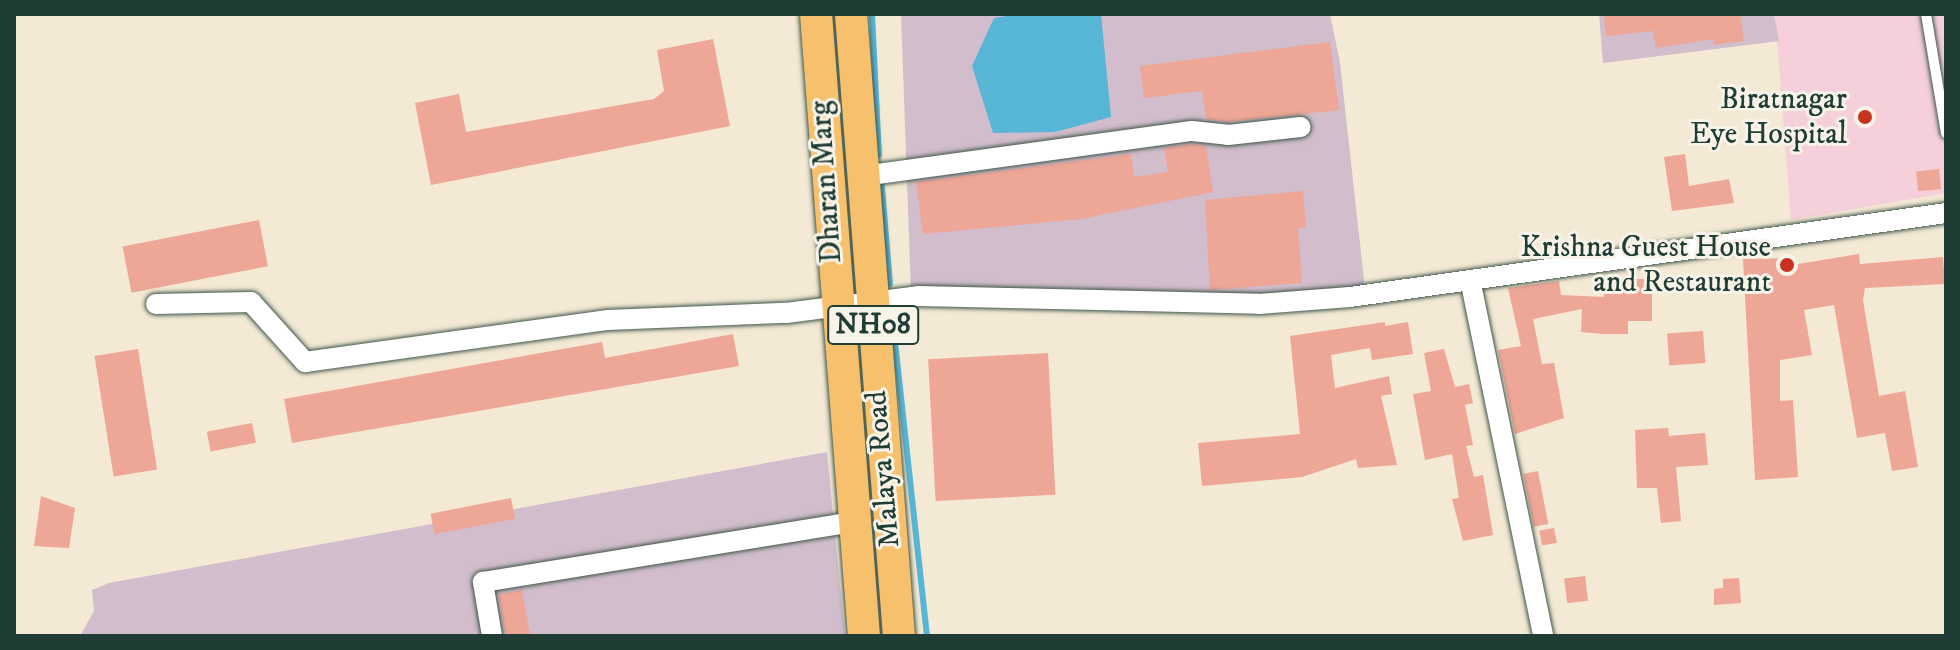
<!DOCTYPE html>
<style>
body{margin:0}
#map{position:relative;width:1960px;height:650px;overflow:hidden;background:#f3e9d4;font-family:"IM FELL DW Pica",serif}
div>[style]{position:absolute}
[style*='--x']{left:calc(var(--x)*1px);top:calc(var(--y)*1px);width:calc(var(--w)*1px);rotate:calc(var(--a)*1deg)}
.built>*{inset:0;background:#f5cfda}
.industrial>*{inset:0;background:#d1bdcb}
.water>*{inset:0;background:#57b5d5}
.stream>*{height:6px;margin:-3px;padding:0 3px;transform-origin:3px;border-radius:3px;background:#57b5d5}
.building>*{inset:0;background:#eea697;transform-origin:0 0}
.roads{filter:drop-shadow(0 0 2px #3f574c) drop-shadow(0 0 2px #3f574c)}
.service>*{height:10px;margin:-5px;padding:0 5px;transform-origin:5px;border-radius:5px;background:#fff}
.minor>*{height:20px;margin:-10px;padding:0 10px;transform-origin:10px;border-radius:10px;background:#fff}
.primary>*{height:32px;margin:-16px;padding:0 16px;transform-origin:16px;border-radius:16px;background:#f7c06c}
.dots>*{width:22px;height:22px;translate:-50% -50%;box-sizing:border-box;border:4px solid #f7f3e8;border-radius:50%}
span{translate:-50% -50%;white-space:nowrap;text-align:center;line-height:1.15;-webkit-text-stroke:6px #f7f3e8;paint-order:stroke}
.shield-label span{padding:2px 6px;background:#f7f3e8;border:2px solid;border-radius:6px;-webkit-text-stroke-width:0}
.shield-label{font-size:28px;color:#1f3d34;font-weight:700}
.poi-label{font-size:30px;color:#1f3d34}
.right{translate:-100% -50%;text-align:right}
.street-label{font-size:30px;color:#1f3d34}
.frame{position:absolute;inset:0;border:16px solid #1f3d34;pointer-events:none}
</style>
<div id="map">
<div class="built">
<i style="clip-path:polygon(1775px 14px,1946px 14px,1946px 193px,1791px 220px)"></i>
</div>
<div class="industrial">
<i style="clip-path:polygon(901px 14px,1330px 14px,1340px 63px,1365px 289px,1255px 303px,911px 293px)"></i>
<i style="clip-path:polygon(1599px 14px,1774px 14px,1779px 41px,1603px 63px)"></i>
<i style="clip-path:polygon(827px 452px,845px 636px,80px 636px,94px 611px,92px 590px,109px 583px)"></i>
</div>
<div class="water">
<i style="clip-path:polygon(1020px 14px,1101px 14px,1111px 117px,1055px 132px,993px 133px,972px 66px,994px 18px)"></i>
</div>
<div class="stream">
<i style="--x:872;--y:14;--w:141;--a:87.2"></i>
<i style="--x:881;--y:177;--w:107;--a:85.2"></i>
<i style="--x:892;--y:314;--w:324;--a:83.8"></i>
</div>
<div class="building">
<i style="clip-path:polygon(1604px 14px,1740px 14px,1744px 41px,1713px 45px,1713px 39px,1656px 48px,1653px 31px,1606px 36px)"></i>
<i style="clip-path:polygon(713px 39px,730px 126px,431px 185px,415px 103px,459px 94px,466px 132px,654px 99px,664px 91px,657px 50px)"></i>
<i style="clip-path:polygon(1330px 42px,1339px 110px,1228px 122px,1206px 119px,1202px 91px,1144px 98px,1140px 66px)"></i>
<i style="clip-path:polygon(1192px 144px,1206px 146px,1213px 192px,1081px 219px,923px 234px,916px 182px,1131px 154px,1134px 177px,1168px 172px,1164px 148px)"></i>
<i style="clip-path:polygon(1685px 154px,1689px 186px,1729px 179px,1734px 203px,1672px 211px,1664px 157px)"></i>
<i style="left:1939px;top:169px;width:20px;height:23px;rotate:84deg"></i>
<i style="clip-path:polygon(1303px 191px,1306px 227px,1298px 228px,1302px 283px,1210px 290px,1205px 200px)"></i>
<i style="left:259px;top:220px;width:47px;height:139px;rotate:79deg"></i>
<i style="clip-path:polygon(1859px 254px,1860px 264px,1943px 257px,1945px 284px,1865px 288px,1863px 300px,1879px 396px,1905px 391px,1918px 467px,1892px 471px,1885px 433px,1857px 438px,1834px 305px,1804px 310px,1812px 355px,1780px 360px,1780px 401px,1793px 400px,1798px 477px,1755px 480px,1743px 259px,1786px 258px,1786px 266px)"></i>
<i style="clip-path:polygon(1604px 279px,1652px 279px,1652px 321px,1628px 321px,1628px 334px,1603px 334px,1581px 332px,1582px 309px,1533px 319px,1542px 364px,1554px 363px,1564px 418px,1515px 434px,1498px 350px,1521px 346px,1508px 288px,1559px 281px,1561px 295px,1604px 297px)"></i>
<i style="clip-path:polygon(1385px 322px,1385px 326px,1408px 322px,1413px 354px,1372px 360px,1370px 348px,1331px 355px,1335px 388px,1389px 376px,1392px 394px,1381px 396px,1397px 465px,1358px 468px,1356px 459px,1302px 477px,1202px 486px,1198px 443px,1300px 434px,1290px 336px)"></i>
<i style="left:1703px;top:331px;width:32px;height:36px;rotate:86deg"></i>
<i style="clip-path:polygon(733px 334px,739px 366px,292px 443px,284px 399px,602px 342px,605px 358px)"></i>
<i style="left:138px;top:349px;width:122px;height:44px;rotate:81deg"></i>
<i style="clip-path:polygon(1444px 349px,1455px 387px,1469px 384px,1473px 403px,1465px 405px,1473px 445px,1466px 446px,1474px 477px,1483px 475px,1493px 535px,1463px 541px,1452px 499px,1459px 498px,1452px 454px,1425px 460px,1413px 394px,1431px 391px,1424px 353px)"></i>
<i style="left:1048px;top:353px;width:142px;height:120px;rotate:87deg"></i>
<i style="left:252px;top:423px;width:20px;height:46px;rotate:79deg"></i>
<i style="clip-path:polygon(1668px 428px,1669px 436px,1705px 433px,1708px 465px,1676px 467px,1681px 521px,1661px 523px,1657px 488px,1637px 488px,1635px 430px)"></i>
<i style="left:1538px;top:471px;width:54px;height:15px;rotate:79deg"></i>
<i style="clip-path:polygon(41px 496px,75px 508px,69px 548px,34px 546px)"></i>
<i style="left:511px;top:498px;width:21px;height:82px;rotate:79deg"></i>
<i style="left:1554px;top:528px;width:15px;height:15px;rotate:79deg"></i>
<i style="left:1585px;top:576px;width:25px;height:21px;rotate:83deg"></i>
<i style="clip-path:polygon(1739px 578px,1741px 603px,1714px 605px,1714px 589px,1723px 588px,1723px 579px)"></i>
<i style="left:522px;top:590px;width:47px;height:24px;rotate:80deg"></i>
</div>
<div class="roads">
<div class="service">
<i style="--x:1926;--y:14;--w:121;--a:80.5"></i>
</div>
<div class="minor">
<i style="--x:863;--y:176;--w:332;--a:-7.8"></i>
<i style="--x:1192;--y:131;--w:36;--a:6"></i>
<i style="--x:1228;--y:135;--w:73;--a:-6.3"></i>
<i style="--x:1471;--y:284;--w:359;--a:78.4"></i>
<i style="--x:156;--y:304;--w:95;--a:-1.2"></i>
<i style="--x:251;--y:302;--w:81;--a:48"></i>
<i style="--x:305;--y:362;--w:306;--a:-7.9"></i>
<i style="--x:608;--y:320;--w:178;--a:-2.3"></i>
<i style="--x:786;--y:313;--w:133;--a:-7.3"></i>
<i style="--x:918;--y:296;--w:341;--a:1.3"></i>
<i style="--x:1259;--y:304;--w:91;--a:-4.4"></i>
<i style="--x:1350;--y:297;--w:602;--a:-8.02"></i>
<i style="--x:492;--y:636;--w:55;--a:-99.5"></i>
<i style="--x:483;--y:582;--w:375;--a:-9.2"></i>
</div>
<div class="primary">
<i style="--x:816;--y:14;--w:624;--a:85.59"></i>
<i style="--x:851;--y:14;--w:624;--a:85.59"></i>
</div>
</div>
<div class="dots">
<i style="left:1865px;top:117px;background:#c8321e"></i>
<i style="left:1787px;top:265px;background:#c8321e"></i>
</div>
<div class="shield-label">
<span style="left:873px;top:325px">NH08</span>
</div>
<div class="poi-label">
<span class="right" style="left:1847px;top:117px">Biratnagar<br>Eye Hospital</span>
<span class="right" style="left:1771px;top:265px">Krishna Guest House<br>and Restaurant</span>
</div>
<div class="street-label">
<span style="left:827px;top:182px;rotate:-94deg">Dharan Marg</span>
<span style="left:884px;top:469px;rotate:-95deg">Malaya Road</span>
</div>
<div class="frame"></div>
</div>
